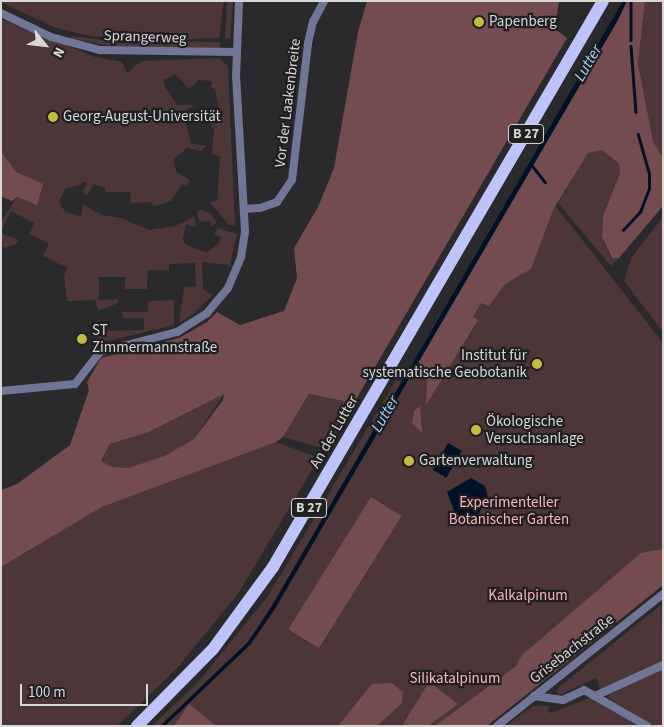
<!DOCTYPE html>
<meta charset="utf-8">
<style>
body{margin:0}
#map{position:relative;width:664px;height:727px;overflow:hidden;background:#2a292b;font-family:"Source Sans 3",sans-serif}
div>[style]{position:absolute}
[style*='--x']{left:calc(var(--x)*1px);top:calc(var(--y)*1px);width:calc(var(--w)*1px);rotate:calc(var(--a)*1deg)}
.green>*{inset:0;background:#4d3638}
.forest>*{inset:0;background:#744c50;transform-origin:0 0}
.water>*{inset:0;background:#001228;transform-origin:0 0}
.stream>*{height:2.5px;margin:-1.25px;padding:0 1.25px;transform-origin:1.25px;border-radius:1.25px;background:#001228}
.street>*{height:8px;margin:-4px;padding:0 4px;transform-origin:4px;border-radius:4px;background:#717697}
.primary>*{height:12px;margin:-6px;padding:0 6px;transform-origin:6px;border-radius:6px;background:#bdc4fb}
.dots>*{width:14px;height:14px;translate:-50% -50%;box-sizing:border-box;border:2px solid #201f21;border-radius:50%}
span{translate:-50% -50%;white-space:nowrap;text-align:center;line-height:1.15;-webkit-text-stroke:4.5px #201f21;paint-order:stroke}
.shield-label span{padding:1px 4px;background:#201f21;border:1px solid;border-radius:4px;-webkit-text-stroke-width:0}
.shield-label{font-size:14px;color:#d8d7d8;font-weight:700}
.poi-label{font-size:15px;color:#d8d7d8}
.left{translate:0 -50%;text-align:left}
.right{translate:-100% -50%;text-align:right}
.street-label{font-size:15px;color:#d8d7d8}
.park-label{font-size:15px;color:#fdb5bb}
.water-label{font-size:16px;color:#9dcefe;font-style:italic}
.frame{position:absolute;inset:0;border:2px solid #d8d7d8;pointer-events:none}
.north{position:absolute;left:20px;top:20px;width:50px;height:50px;-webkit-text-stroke:4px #201f21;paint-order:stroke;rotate:119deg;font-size:14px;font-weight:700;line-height:20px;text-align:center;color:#d8d7d8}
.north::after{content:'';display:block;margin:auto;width:18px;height:22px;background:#d8d7d8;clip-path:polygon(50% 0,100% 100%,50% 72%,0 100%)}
.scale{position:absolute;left:20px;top:684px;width:128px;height:22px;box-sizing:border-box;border:2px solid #d8d7d8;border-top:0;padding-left:6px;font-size:15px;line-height:18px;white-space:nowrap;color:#d8d7d8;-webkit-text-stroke:4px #201f21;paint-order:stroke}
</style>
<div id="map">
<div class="green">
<i style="clip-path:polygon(224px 1px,219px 38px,165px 40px,90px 36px,56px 28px,1px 2px)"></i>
<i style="clip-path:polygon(227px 1px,233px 1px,230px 38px,225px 39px)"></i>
<i style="clip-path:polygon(645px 1px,663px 1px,663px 158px,653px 141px,638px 62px)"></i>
<i style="clip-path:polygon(1px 19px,95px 57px,122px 62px,127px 73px,141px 61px,219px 58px,228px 66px,235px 226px,228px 224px,210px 202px,217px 201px,220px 157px,212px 154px,214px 130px,203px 112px,208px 108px,212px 113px,219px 108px,215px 90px,211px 87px,212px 81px,199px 80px,189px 89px,175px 74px,164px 80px,164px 85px,177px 105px,194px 105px,179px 115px,185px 121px,191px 143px,206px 146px,201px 151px,187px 148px,174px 159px,176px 172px,190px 180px,186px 187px,183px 184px,179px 188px,171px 201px,153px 207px,152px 202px,131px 203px,130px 192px,105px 192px,106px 188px,94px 184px,87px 196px,82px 192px,87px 184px,84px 181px,78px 186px,66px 188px,59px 202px,65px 212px,76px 215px,81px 216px,83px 204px,101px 215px,121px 218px,149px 230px,175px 226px,194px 217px,196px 227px,186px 224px,183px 239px,185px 244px,201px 251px,207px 252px,218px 244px,221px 237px,214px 235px,218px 228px,237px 234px,230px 265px,202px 262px,203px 289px,213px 295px,193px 314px,179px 323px,184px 287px,196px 286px,195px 263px,169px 264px,169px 270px,148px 270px,147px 289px,125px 289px,125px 277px,99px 277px,99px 300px,118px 299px,118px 303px,98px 311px,95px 300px,67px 301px,64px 276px,67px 268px,43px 256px,49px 244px,29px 234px,34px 223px,11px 211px,1px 231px,1px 222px,17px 197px,16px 172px,1px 151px)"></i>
<i style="clip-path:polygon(72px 36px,111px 41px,220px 42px,220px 48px,114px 47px,71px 38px)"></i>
<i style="clip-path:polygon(602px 150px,619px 164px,620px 173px,603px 216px,602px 237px,611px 258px,619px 258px,611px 266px,558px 203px,588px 152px)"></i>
<i style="clip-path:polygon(529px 172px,663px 343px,663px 585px,487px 726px,152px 726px,200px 680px,268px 596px,396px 380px,401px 382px,273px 604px,248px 642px,186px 701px,250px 645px,276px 607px)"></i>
<i style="clip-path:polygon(201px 209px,210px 213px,217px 223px,210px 226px,211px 221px,200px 222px,197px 213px)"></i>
<i style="clip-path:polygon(663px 217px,663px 332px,624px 281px,631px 258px)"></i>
<i style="clip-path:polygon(1px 233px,18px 240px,15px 245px,3px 248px)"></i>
<i style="clip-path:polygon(174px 300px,174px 325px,99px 343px,97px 331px,144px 330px,144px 318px,123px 318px,122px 312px,148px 312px,148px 301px)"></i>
<i style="clip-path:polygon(224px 394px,194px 439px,164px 456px,128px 468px,112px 468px,101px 461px,110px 444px,149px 432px)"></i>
<i style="clip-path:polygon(309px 394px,354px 403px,326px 449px,283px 437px)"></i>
<i style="clip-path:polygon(276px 442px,319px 458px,238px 594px,177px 668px,117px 726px,1px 726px,1px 567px,102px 507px)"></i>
<i style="clip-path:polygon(661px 605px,663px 662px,601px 691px,596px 678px,560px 695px,556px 692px,559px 687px)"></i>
<i style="clip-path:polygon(663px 669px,663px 726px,654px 726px,608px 698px,610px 694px)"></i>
<i style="clip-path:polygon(589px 698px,640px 726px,506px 726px,533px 706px,550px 706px,548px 711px,551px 713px)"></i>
</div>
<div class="forest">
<i style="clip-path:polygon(evenodd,367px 1px,559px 1px,555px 29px,567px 38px,354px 403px,309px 394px,283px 437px,276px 442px,102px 507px,1px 567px,1px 490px,17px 484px,70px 445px,89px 390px,87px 382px,101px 358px,179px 338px,207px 322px,217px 312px,240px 325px,284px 311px,297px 278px,294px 248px,318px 207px,334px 168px,358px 32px,367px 1px,224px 394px,223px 400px,194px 439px,164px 456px,128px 468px,112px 467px,101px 461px,110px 444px,149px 432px,224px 394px)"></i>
<i style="clip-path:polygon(627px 1px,645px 1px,638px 63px,653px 141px,663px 158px,663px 206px,619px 258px,612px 258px,602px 237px,603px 216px,620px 173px,619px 164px,602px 150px,588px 153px,553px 210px,531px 269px,505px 284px,489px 306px,481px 303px,473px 317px,478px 320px,426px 405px,427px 381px,418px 359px)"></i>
<i style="clip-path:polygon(1px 151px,16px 172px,43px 184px,37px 205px,17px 197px,12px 201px,1px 196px)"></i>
<i style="clip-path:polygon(420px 406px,422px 433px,412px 423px,414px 411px)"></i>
<i style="left:371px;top:497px;width:36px;height:156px;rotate:32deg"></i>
<i style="clip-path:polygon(663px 549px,663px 585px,487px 726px,435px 726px,516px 666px,522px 655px,641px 553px)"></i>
<i style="clip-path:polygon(429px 682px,458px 704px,428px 726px,402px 726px)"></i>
<i style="clip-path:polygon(392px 683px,403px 692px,402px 703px,377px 726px,338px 726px,372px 684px)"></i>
<i style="clip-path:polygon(189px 704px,214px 724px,217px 726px,174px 726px)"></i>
</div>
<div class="water">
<i style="clip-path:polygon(623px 1px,627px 1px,618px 20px,276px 607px,250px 645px,165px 726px,160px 726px,248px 642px,273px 604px)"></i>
<i style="left:448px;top:443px;width:16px;height:31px;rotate:30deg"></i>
<i style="clip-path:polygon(471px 478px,485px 486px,488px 497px,477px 517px,468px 521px,455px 513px,447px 492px)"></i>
</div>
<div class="stream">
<i style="--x:631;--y:1;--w:39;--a:90"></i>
<i style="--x:631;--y:46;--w:66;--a:85.7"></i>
<i style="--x:531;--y:164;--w:23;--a:52"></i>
<i style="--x:623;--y:230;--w:25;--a:-47"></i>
<i style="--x:640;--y:212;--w:25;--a:-69"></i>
<i style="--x:649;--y:189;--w:15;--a:-90"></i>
<i style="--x:649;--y:174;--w:41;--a:-105.8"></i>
</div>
<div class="street">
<i style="--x:1;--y:13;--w:55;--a:25.6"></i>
<i style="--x:51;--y:37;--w:51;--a:14.9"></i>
<i style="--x:100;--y:50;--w:135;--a:0.8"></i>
<i style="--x:244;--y:209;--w:16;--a:-4"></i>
<i style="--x:260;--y:208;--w:18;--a:-19"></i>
<i style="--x:277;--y:202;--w:27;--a:-56"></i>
<i style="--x:292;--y:180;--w:138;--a:-83.3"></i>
<i style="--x:308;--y:43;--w:22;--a:-77"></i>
<i style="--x:313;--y:22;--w:24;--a:-62"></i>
<i style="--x:1;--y:391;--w:74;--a:-5.4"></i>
<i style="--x:75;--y:384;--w:41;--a:-52"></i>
<i style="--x:100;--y:352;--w:80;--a:-14.6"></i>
<i style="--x:177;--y:332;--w:36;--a:-32"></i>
<i style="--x:207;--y:313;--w:33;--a:-50"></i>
<i style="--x:228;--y:288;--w:34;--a:-67"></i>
<i style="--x:241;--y:257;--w:26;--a:-81"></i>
<i style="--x:245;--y:231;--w:154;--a:-93.3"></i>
<i style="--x:236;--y:77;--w:76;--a:-87.7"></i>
<i style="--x:534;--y:696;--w:29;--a:8"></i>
<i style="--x:563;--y:700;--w:23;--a:-25"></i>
<i style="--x:584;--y:690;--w:73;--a:29.7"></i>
<i style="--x:595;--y:696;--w:75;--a:-24.5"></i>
<i style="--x:497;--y:726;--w:212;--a:-38.5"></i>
</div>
<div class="primary">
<i style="--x:137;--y:726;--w:108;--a:-45.4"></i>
<i style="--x:213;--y:649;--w:102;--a:-53.8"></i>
<i style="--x:273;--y:567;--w:655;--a:-59.76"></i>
</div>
<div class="dots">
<i style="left:479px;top:22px;background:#c1bd40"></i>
<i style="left:53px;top:117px;background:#c1bd40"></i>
<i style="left:82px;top:339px;background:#c1bd40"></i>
<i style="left:537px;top:364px;background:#c1bd40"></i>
<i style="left:476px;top:430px;background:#c1bd40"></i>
<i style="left:409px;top:461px;background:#c1bd40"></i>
</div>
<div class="shield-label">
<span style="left:526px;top:134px">B 27</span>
<span style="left:309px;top:508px">B 27</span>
</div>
<div class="poi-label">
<span class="left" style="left:489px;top:22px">Papenberg</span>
<span class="left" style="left:63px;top:117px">Georg-August-Universität</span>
<span class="left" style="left:92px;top:339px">ST<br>Zimmermannstraße</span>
<span class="right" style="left:527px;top:364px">Institut für<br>systematische Geobotanik</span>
<span class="left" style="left:486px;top:430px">Ökologische<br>Versuchsanlage</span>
<span class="left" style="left:419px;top:461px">Gartenverwaltung</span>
</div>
<div class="street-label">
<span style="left:145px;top:37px;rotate:2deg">Sprangerweg</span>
<span style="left:288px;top:103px;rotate:-83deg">Vor der Laakenbreite</span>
<span style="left:334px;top:432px;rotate:-60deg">An der Lutter</span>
<span style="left:572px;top:649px;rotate:-38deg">Grisebachstraße</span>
</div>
<div class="park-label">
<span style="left:509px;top:511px">Experimenteller<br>Botanischer Garten</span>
<span style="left:528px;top:596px">Kalkalpinum</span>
<span style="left:455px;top:679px">Silikatalpinum</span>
</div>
<div class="water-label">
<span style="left:588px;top:63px;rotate:-60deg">Lutter</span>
<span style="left:385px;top:414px;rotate:-60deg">Lutter</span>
</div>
<div class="frame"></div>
<div class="north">N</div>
<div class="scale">100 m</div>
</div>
